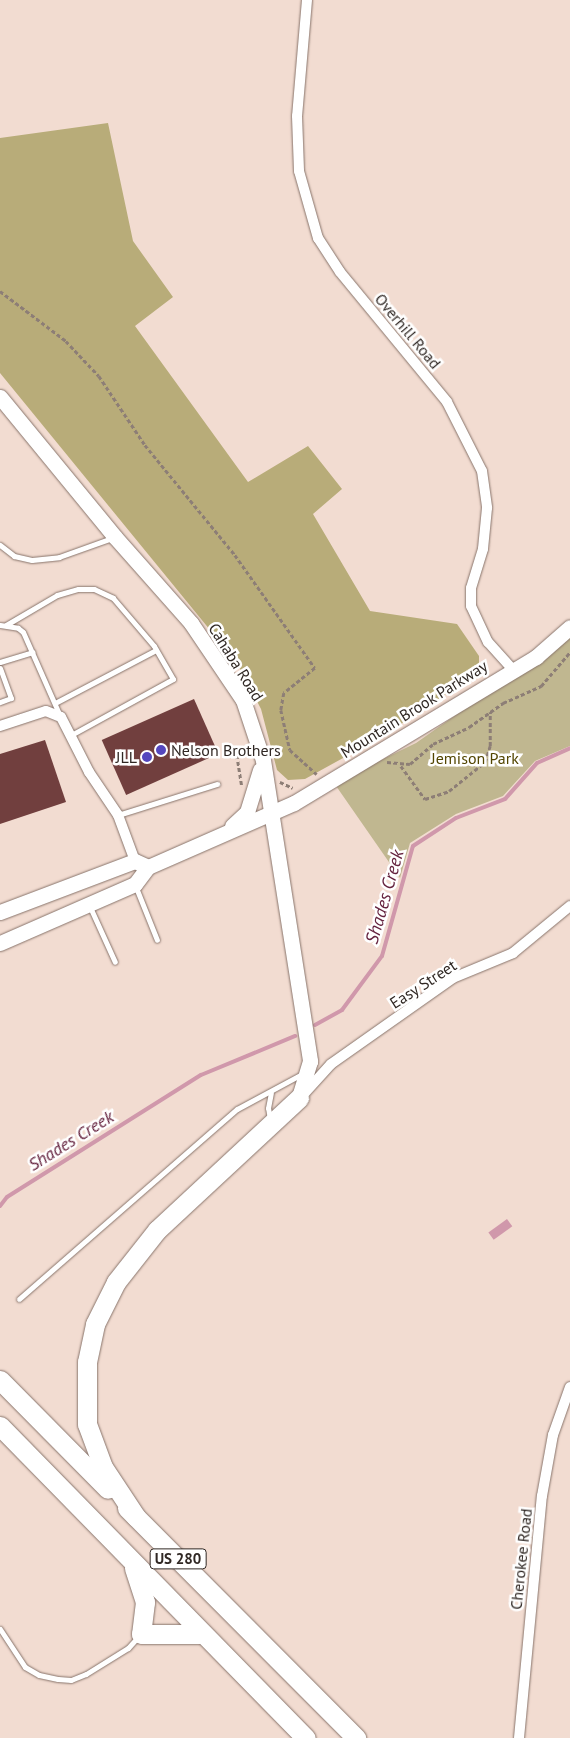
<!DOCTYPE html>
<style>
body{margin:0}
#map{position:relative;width:570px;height:1738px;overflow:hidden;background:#f2dcd1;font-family:"PT Sans",sans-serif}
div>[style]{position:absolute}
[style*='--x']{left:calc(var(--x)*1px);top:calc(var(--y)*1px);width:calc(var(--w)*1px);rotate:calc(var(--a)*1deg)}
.green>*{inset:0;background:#c0b790}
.forest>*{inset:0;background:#b8ac79}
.water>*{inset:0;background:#d098ab;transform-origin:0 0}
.stream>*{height:4px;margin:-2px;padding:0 2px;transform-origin:2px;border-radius:2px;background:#d098ab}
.building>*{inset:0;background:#713f3e;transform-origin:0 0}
.path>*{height:2.5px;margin-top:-1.25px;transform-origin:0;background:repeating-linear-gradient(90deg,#8d7e76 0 4px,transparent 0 6.5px)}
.roads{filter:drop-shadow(0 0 1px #88746b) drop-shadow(0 0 1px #88746b)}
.lane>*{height:5px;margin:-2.5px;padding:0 2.5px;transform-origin:2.5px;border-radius:2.5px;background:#fff}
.street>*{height:10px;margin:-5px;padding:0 5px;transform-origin:5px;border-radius:5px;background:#fff}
.secondary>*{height:15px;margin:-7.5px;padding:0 7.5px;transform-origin:7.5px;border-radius:7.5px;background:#fff}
.highway>*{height:19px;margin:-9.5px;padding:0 9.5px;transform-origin:9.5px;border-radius:9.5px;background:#fff}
.dots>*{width:14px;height:14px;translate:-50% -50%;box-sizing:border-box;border:2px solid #fff;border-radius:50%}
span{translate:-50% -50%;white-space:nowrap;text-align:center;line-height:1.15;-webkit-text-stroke:5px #fff;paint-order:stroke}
.shield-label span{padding:1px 4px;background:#fff;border:1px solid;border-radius:4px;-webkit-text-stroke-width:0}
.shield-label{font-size:15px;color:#302824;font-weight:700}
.street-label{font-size:16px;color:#302824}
.poi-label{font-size:16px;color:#302824}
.left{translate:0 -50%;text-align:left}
.right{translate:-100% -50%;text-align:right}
.park-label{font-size:16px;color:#524501}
.water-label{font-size:18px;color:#65233f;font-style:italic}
</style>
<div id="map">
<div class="green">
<i style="clip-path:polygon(570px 635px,570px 746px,535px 761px,503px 796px,456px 814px,410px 843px,400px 878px,334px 783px,416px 743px)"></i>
</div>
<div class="forest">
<i style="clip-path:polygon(108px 123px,133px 241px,173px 297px,135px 326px,248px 482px,308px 446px,342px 489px,313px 514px,370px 611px,457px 624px,479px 656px,479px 672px,383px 736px,305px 779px,288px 780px,277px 770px,261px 709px,237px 663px,0 373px,0 138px)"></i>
</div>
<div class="water">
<i style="left:507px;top:1219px;width:9px;height:23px;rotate:54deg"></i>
</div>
<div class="stream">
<i style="--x:315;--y:1025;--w:31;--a:-29"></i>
<i style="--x:342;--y:1010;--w:67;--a:-53.5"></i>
<i style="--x:382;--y:956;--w:114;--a:-74.3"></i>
<i style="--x:413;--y:846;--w:51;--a:-33.1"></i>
<i style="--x:456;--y:818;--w:53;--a:-21.2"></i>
<i style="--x:505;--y:799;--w:48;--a:-48.4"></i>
<i style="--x:537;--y:763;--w:36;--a:-24"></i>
<i style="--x:0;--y:1206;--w:11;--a:-52"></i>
<i style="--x:7;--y:1197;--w:229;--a:-32.2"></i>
<i style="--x:201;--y:1075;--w:102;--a:-22.5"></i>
</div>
<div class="building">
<i style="left:194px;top:699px;width:60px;height:101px;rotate:66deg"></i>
<i style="clip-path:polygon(45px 740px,66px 802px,0 824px,0 754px)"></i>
</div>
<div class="path">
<i style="--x:0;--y:291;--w:83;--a:37.1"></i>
<i style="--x:66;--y:341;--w:48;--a:46.7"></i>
<i style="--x:99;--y:376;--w:83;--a:56.3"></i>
<i style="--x:145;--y:445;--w:142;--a:50.7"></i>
<i style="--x:235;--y:555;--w:138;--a:54.7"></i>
<i style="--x:315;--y:668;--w:40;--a:141"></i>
<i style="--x:284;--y:693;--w:17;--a:100"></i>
<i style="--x:281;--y:710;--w:41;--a:77.3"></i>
<i style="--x:290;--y:750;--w:36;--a:42"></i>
<i style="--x:223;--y:745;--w:12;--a:20"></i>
<i style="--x:234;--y:749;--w:7;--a:63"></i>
<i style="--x:237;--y:755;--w:32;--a:81"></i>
<i style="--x:387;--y:762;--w:23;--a:5"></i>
<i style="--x:410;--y:764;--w:30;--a:-41"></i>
<i style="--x:433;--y:744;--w:40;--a:-25"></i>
<i style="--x:469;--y:727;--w:42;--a:-35.2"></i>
<i style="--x:503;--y:703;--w:42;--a:-24.1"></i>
<i style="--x:541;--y:686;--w:45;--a:-49.5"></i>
<i style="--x:401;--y:766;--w:41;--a:54"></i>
<i style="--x:425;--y:799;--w:25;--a:-18"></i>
<i style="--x:449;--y:791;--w:46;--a:-38.9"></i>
<i style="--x:485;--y:762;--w:17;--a:-73"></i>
<i style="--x:490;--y:746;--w:34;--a:-90"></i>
<i style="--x:280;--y:782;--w:14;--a:25"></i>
</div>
<div class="roads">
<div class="lane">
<i style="--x:0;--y:545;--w:18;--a:38"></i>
<i style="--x:14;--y:556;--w:18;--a:13"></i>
<i style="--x:32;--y:560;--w:27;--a:-6"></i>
<i style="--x:59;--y:557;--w:56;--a:-19.7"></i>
<i style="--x:0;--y:625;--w:18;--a:9"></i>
<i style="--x:18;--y:628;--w:6;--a:39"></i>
<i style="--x:23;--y:632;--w:92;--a:66.2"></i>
<i style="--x:6;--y:625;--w:59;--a:-30.5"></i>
<i style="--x:57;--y:595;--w:22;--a:-16"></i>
<i style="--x:78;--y:589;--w:16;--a:0"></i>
<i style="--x:94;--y:589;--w:21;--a:25"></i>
<i style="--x:113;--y:598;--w:63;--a:49.5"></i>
<i style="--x:154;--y:646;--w:38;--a:60"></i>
<i style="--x:173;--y:679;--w:116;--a:151.2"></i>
<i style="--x:0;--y:662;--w:34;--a:-17"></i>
<i style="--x:0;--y:668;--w:32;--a:70"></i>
<i style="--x:11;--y:698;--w:12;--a:160"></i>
<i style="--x:55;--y:703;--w:114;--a:-27.7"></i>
<i style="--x:118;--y:815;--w:104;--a:-17.4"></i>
<i style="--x:135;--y:885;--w:59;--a:68.2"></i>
<i style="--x:90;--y:907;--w:60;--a:65.6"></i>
<i style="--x:270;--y:1119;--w:11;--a:-100"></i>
<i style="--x:268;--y:1108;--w:15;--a:-79"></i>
<i style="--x:19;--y:1299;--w:289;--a:-41.1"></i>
<i style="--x:237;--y:1109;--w:74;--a:-28.3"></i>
<i style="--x:0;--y:1629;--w:45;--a:56.7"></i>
<i style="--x:25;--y:1667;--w:16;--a:30"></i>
<i style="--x:39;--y:1675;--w:19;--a:12"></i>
<i style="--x:58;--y:1679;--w:13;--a:4"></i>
<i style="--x:71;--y:1680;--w:16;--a:-22"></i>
<i style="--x:86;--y:1674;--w:49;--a:-31.8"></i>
<i style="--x:128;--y:1648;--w:15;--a:-48"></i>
</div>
<div class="street">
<i style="--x:307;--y:0;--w:116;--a:94.9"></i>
<i style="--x:297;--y:116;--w:55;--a:87.9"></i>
<i style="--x:299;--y:171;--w:70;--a:74.2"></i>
<i style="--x:318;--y:238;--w:40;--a:57.1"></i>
<i style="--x:340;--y:272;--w:168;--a:50.5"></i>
<i style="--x:447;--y:402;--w:77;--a:63.1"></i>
<i style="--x:482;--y:471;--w:37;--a:82"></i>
<i style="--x:487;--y:508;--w:41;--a:95.6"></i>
<i style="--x:483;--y:549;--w:41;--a:107.1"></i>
<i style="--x:471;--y:588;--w:18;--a:90"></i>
<i style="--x:471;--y:606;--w:40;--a:65"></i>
<i style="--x:488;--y:642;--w:36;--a:48"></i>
<i style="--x:0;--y:726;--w:48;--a:-18.1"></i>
<i style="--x:46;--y:711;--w:16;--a:22"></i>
<i style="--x:61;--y:717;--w:62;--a:63"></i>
<i style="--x:89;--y:772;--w:52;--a:56"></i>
<i style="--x:118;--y:815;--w:49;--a:69.7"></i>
<i style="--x:302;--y:1096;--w:43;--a:-47.8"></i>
<i style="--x:331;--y:1064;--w:149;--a:-35.2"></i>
<i style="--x:453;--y:978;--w:65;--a:-22.6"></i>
<i style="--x:513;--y:953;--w:74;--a:-39.5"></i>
<i style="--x:519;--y:1738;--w:243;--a:-84.6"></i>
<i style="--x:542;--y:1496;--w:62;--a:-79.8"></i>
<i style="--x:553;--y:1435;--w:51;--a:-70.5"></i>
</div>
<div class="secondary">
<i style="--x:0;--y:397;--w:181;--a:50.6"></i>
<i style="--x:115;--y:537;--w:115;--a:48.5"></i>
<i style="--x:191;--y:623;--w:93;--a:56"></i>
<i style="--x:243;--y:700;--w:63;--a:71.6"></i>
<i style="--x:263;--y:760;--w:305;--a:81.1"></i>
<i style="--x:310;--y:1061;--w:39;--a:107"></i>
<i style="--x:232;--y:826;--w:21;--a:-43"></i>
<i style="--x:247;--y:812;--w:44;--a:-72.8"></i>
<i style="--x:0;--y:912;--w:144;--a:-20.7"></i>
<i style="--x:135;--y:861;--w:14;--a:25"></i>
<i style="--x:0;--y:943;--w:147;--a:-23.6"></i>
<i style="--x:135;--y:884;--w:21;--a:-53"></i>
<i style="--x:148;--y:867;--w:159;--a:-23.7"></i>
<i style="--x:294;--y:803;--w:283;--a:-31.1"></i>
<i style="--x:536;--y:657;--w:45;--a:-41.4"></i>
</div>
<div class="highway">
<i style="--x:0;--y:1380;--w:153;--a:45.3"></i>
<i style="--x:0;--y:1426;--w:437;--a:45.6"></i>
<i style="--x:127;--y:1508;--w:325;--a:45.1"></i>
<i style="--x:136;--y:1517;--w:60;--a:-123.4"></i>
<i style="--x:103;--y:1467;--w:46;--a:-110.4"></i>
<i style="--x:87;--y:1424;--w:62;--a:-90"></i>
<i style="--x:87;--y:1362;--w:39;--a:-78"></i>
<i style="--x:95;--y:1324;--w:47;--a:-63.4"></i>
<i style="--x:116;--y:1282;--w:66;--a:-51.7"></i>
<i style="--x:157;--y:1230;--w:194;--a:-42.9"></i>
<i style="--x:134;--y:1568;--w:36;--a:72"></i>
<i style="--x:145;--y:1602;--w:32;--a:97"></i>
<i style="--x:141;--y:1634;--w:62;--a:0"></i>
</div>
</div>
<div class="dots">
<i style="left:161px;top:750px;background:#5447be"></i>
<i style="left:147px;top:757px;background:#5447be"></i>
</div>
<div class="shield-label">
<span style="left:178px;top:1559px">US 280</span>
</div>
<div class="street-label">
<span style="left:408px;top:331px;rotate:50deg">Overhill Road</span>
<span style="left:236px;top:662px;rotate:58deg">Cahaba Road</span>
<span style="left:414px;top:709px;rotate:-32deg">Mountain Brook Parkway</span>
<span style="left:423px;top:984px;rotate:-33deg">Easy Street</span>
<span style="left:521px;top:1559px;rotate:-84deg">Cherokee Road</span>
</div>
<div class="poi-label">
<span class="left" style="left:171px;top:750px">Nelson Brothers</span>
<span class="right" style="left:137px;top:757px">JLL</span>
</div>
<div class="park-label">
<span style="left:475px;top:758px">Jemison Park</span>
</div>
<div class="water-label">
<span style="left:385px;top:897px;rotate:-74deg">Shades Creek</span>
<span style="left:71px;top:1141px;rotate:-32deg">Shades Creek</span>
</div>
</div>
